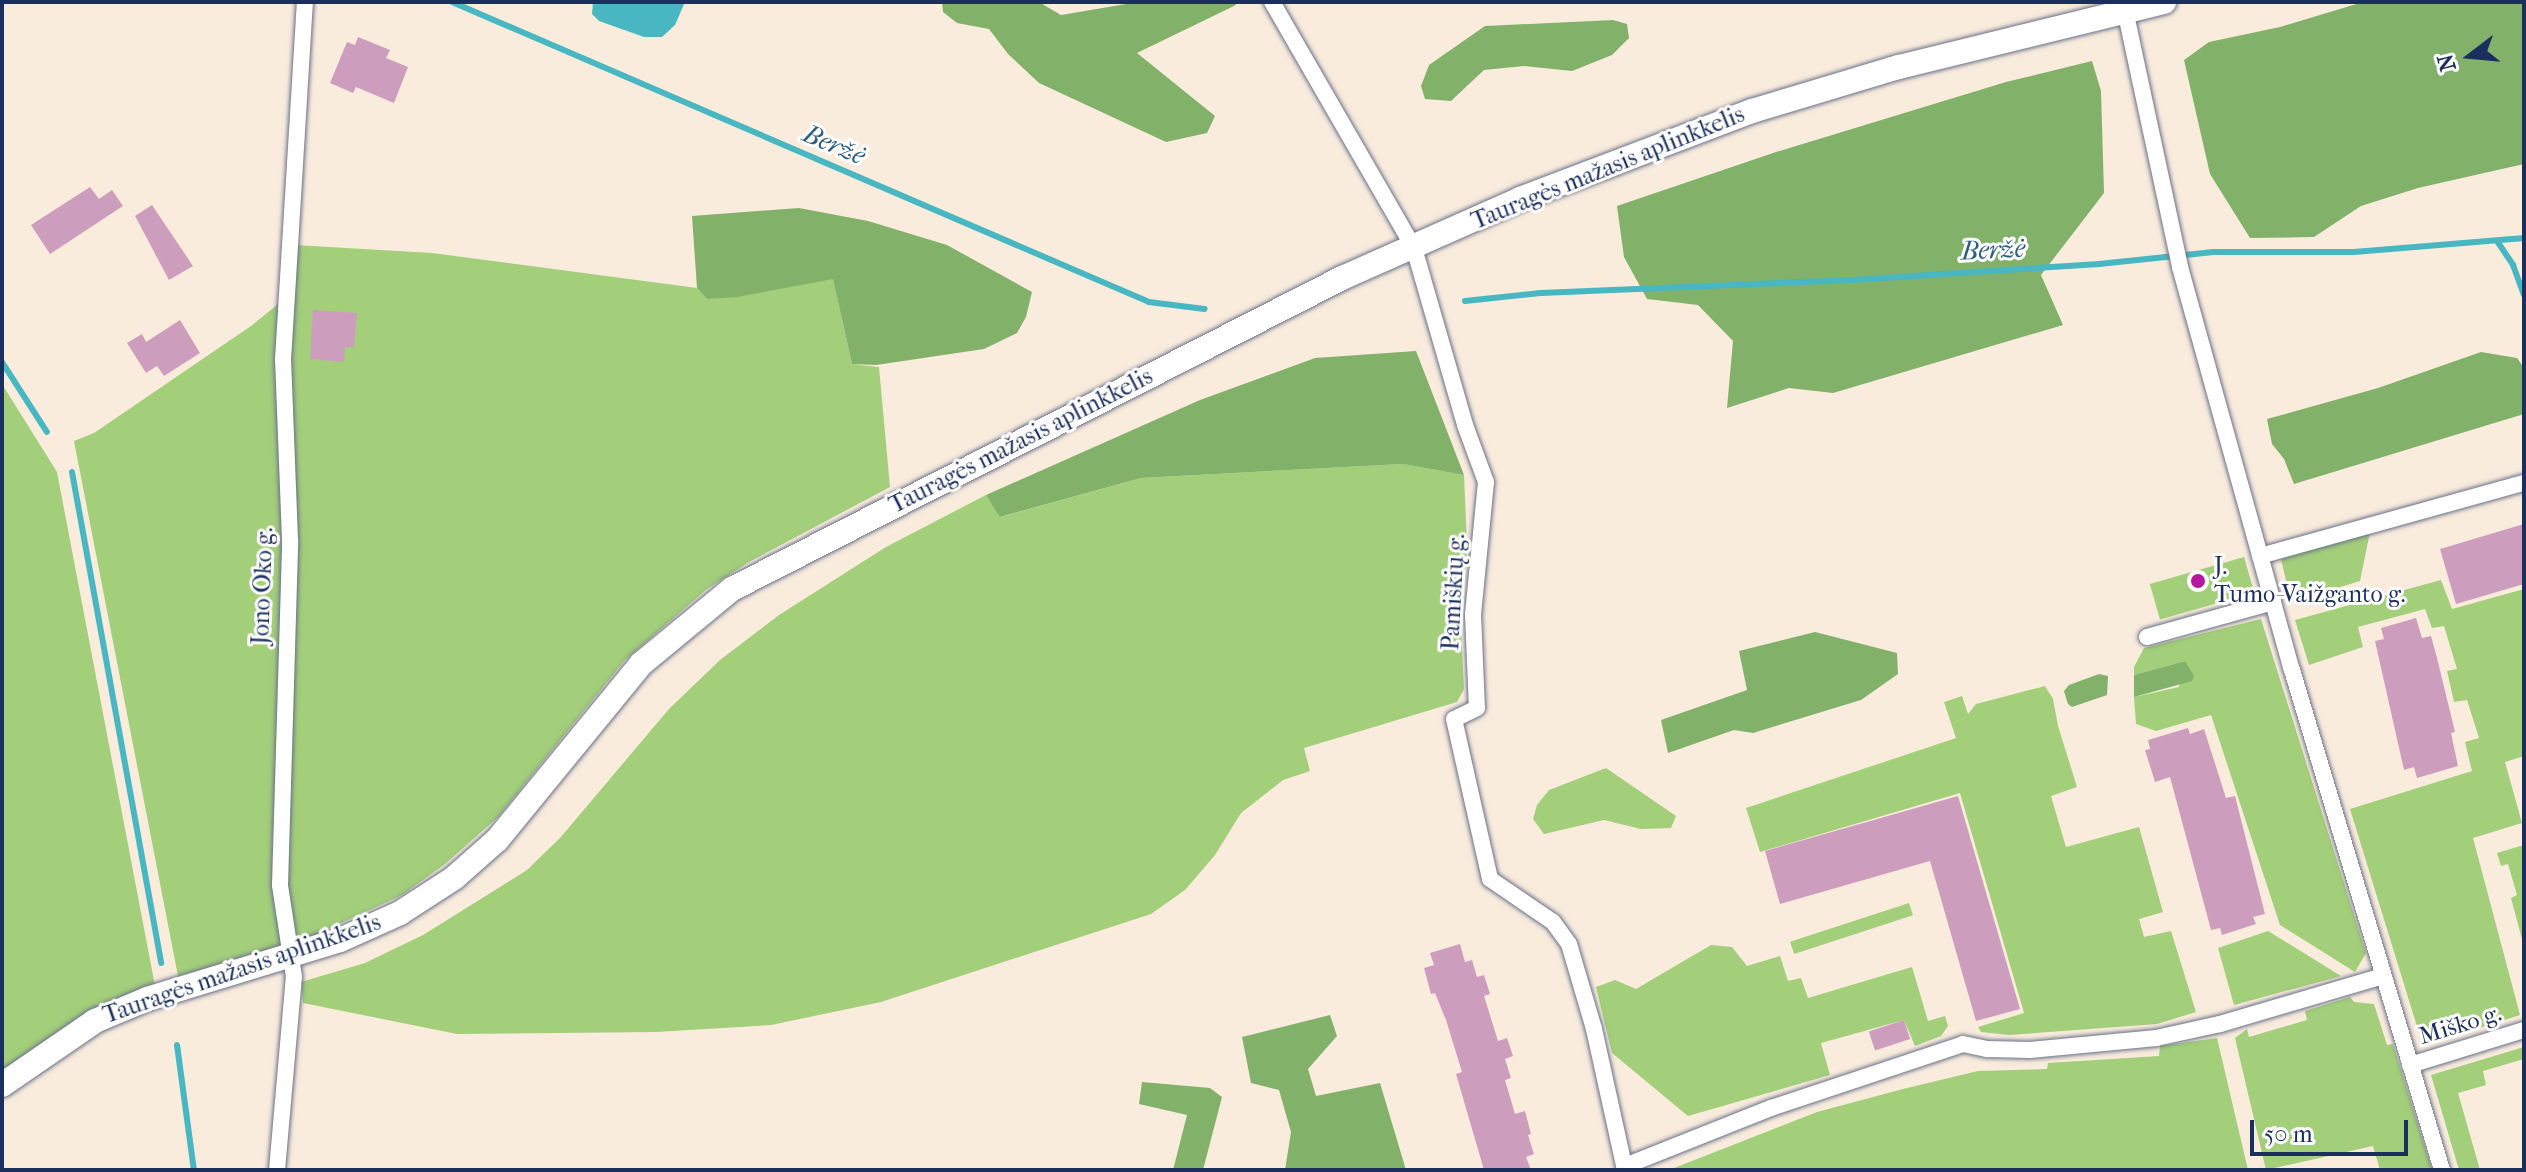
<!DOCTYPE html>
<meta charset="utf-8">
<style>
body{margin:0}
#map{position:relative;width:2526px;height:1172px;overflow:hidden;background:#f9ecdd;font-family:"IM FELL French Canon",serif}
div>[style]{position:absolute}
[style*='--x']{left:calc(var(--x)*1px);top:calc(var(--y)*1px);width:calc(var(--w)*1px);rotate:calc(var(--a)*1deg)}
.green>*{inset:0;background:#a3ce7a;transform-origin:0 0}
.forest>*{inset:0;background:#82b16a}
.water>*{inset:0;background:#48b7c1}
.stream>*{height:6px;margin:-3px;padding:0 3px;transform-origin:3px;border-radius:3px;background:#48b7c1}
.building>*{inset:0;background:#cd9dbe;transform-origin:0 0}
.roads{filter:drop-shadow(0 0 2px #69718a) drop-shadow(0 0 2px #69718a)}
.minor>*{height:16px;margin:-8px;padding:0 8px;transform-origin:8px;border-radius:8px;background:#fff}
.secondary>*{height:24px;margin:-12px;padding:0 12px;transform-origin:12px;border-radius:12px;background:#fff}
.dots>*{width:22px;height:22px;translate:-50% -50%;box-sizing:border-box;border:4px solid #fff;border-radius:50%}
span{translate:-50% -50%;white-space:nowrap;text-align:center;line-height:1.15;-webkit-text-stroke:6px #fff;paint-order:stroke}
.street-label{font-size:24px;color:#1b2f5e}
.poi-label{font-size:24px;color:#1b2f5e}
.left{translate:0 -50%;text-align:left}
.water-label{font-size:26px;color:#2b5f81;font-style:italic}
.frame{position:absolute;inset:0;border:4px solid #1b2f5e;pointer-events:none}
.north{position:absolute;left:2430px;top:16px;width:80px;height:80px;-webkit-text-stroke:6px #fff;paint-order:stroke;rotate:254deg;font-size:22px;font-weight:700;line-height:32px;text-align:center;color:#1b2f5e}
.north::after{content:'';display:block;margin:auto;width:28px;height:36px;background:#1b2f5e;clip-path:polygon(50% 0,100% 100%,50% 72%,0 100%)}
.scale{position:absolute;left:2250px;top:1120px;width:158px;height:36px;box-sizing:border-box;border:4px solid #1b2f5e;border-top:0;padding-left:10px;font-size:24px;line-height:28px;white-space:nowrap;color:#1b2f5e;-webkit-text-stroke:6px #fff;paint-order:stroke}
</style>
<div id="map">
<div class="green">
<i style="clip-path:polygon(295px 245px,432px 253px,697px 288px,707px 299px,833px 278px,852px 364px,879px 367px,890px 487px,749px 562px,707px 589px,625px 660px,498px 817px,445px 864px,402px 895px,315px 935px,259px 955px,178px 976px,74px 441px,94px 433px,251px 326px,293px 292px)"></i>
<i style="clip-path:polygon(2px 384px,57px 472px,155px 986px,2px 1073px)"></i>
<i style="clip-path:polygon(1403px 464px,1464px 475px,1467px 545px,1461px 629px,1464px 689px,1457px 702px,1304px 748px,1310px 771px,1283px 780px,1241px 813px,1215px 855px,1185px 890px,1151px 914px,881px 1002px,771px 1025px,656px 1032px,457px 1034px,303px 1003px,301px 982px,365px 963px,423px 935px,527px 870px,560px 838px,669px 709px,720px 660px,779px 615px,886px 547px,986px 495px,1001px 517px,1141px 478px)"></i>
<i style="clip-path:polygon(2370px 532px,2360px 581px,2291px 602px,2281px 559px)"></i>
<i style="left:2244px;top:557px;width:37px;height:98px;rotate:74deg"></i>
<i style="clip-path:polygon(2441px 580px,2452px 609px,2524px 589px,2524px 756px,2505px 762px,2522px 823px,2473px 838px,2520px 1015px,2423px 1046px,2350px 809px,2472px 771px,2465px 742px,2479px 738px,2467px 700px,2454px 702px,2447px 671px,2457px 669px,2444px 626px,2432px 628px,2425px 609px,2358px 627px,2363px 647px,2309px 665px,2295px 620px)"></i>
<i style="clip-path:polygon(2261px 619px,2366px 953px,2355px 972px,2280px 925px,2211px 715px,2156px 731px,2136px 724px,2134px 697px,2179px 687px,2185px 661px,2134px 675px,2134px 667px,2144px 648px)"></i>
<i style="clip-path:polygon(2045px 686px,2053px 699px,2058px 726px,2077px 787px,2051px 796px,2066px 847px,2139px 827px,2163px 912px,2139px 919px,2144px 937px,2171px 931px,2196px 1012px,2157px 1024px,2009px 1035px,1981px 1032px,1978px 1027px,2024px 1013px,1960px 793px,1760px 852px,1746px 808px,1956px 738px,1944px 702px,1962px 696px,1968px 714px,1976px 704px)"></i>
<i style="clip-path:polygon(1606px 768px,1676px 816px,1671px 828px,1641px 829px,1604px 820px,1544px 834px,1533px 819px,1537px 805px,1549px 790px)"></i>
<i style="clip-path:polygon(2524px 845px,2524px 947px,2511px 898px,2517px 895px,2508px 864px,2501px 866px,2497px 853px)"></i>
<i style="left:1909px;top:903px;width:13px;height:125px;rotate:72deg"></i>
<i style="clip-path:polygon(2268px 931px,2341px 976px,2234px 1005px,2218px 948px)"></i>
<i style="clip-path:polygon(1711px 945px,1732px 947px,1747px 966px,1780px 956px,1788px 981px,1801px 978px,1808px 998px,1912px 967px,1928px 1021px,1945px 1016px,1948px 1026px,1941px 1036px,1915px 1046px,1904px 1020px,1821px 1043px,1830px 1075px,1688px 1116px,1612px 1053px,1596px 987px,1615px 980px,1636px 989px)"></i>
<i style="clip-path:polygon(2350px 997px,2354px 1002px,2374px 1004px,2387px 1045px,2393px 1044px,2432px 1170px,2380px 1170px,2373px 1146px,2266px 1170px,2235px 1038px,2247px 1029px,2249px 1037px,2307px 1020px,2305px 1011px)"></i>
<i style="clip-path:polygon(2217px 1038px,2248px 1170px,1669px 1170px,1817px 1112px,1903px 1089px,1978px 1071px,2047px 1069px,2048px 1063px,2159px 1056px,2160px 1046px)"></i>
<i style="clip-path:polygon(2524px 1047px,2524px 1059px,2483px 1071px,2486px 1085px,2458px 1093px,2480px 1170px,2459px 1170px,2431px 1075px)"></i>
</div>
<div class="forest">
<i style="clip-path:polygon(942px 2px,1039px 2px,1061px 15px,1138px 2px,1234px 2px,1236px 5px,1137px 53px,1215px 116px,1207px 133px,1166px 142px,1039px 83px,1008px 54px,989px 29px,957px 23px,943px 12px)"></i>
<i style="clip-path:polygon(2363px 2px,2524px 2px,2524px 164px,2418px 188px,2361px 206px,2314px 237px,2250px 238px,2210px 174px,2184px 60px,2209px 42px,2280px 27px)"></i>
<i style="clip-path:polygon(1613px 20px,1627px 24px,1629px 38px,1612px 55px,1572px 71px,1524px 66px,1484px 70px,1451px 101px,1425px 99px,1421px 86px,1429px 65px,1485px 26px)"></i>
<i style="clip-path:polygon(2092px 61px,2101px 91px,2104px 193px,2041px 275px,2063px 325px,1833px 393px,1789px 388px,1727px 408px,1733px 341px,1698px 305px,1647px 299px,1624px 257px,1617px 206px,1776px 152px,2006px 82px)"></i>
<i style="clip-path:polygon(799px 208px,868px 221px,947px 245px,1032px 292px,1026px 317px,1017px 333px,984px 349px,876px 365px,852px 364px,833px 279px,737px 297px,707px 299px,697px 288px,692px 216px)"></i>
<i style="clip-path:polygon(1416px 351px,1464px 475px,1403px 464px,1141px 478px,1000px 517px,986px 495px,1200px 400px,1315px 358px)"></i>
<i style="clip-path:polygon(2481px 352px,2517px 358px,2524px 368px,2524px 414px,2294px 484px,2284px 459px,2272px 444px,2267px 419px,2378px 388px)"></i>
<i style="clip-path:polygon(1815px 632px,1897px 653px,1898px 674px,1861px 700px,1753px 733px,1734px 730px,1668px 753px,1661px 720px,1747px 690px,1739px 651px)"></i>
<i style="clip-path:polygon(2185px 661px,2194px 676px,2192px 681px,2134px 697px,2134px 675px)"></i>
<i style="clip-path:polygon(2099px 674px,2108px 676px,2107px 695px,2072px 707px,2068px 704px,2064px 691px,2069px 685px)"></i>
<i style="clip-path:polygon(1330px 1015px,1337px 1036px,1308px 1069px,1316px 1096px,1380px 1083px,1406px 1170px,1285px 1170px,1291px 1132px,1279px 1090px,1251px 1083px,1242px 1037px)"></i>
<i style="clip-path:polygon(1142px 1082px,1210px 1088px,1222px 1097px,1203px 1170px,1173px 1170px,1187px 1115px,1139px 1104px)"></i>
</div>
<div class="water">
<i style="clip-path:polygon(593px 2px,685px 2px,675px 25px,662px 37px,644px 37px,599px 21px,592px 14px)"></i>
</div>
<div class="stream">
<i style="--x:452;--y:2;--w:759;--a:23.29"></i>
<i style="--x:1149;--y:302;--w:56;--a:7.1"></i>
<i style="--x:2497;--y:241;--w:29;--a:56"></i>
<i style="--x:2513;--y:265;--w:32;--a:70"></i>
<i style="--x:1465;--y:301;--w:76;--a:-6"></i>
<i style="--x:1541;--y:293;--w:311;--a:-2.4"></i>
<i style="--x:1852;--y:280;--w:248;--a:-3.7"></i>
<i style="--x:2099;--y:264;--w:115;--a:-6"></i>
<i style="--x:2213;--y:252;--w:141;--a:0"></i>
<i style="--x:2354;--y:252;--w:171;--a:-4.7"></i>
<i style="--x:2;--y:362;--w:83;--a:57.3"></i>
<i style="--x:72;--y:472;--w:499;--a:79.7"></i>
<i style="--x:177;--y:1045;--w:126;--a:82.3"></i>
</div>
<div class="building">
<i style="clip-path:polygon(358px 37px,390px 50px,386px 58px,408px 67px,394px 103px,356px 87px,353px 93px,330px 83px,347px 42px,355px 45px)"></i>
<i style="clip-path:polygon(90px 187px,99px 199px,112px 190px,123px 206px,50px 254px,31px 225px)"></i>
<i style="clip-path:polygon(152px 205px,193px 266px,169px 280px,135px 216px)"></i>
<i style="clip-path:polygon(313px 310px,357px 313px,354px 348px,345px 347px,344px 362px,310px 359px)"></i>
<i style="clip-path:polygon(180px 320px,200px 353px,164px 376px,157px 366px,146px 373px,127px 343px,142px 334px,146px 342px)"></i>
<i style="clip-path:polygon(2524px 524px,2524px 584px,2456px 604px,2440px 549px)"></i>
<i style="clip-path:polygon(2416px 618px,2422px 638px,2431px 636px,2437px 658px,2455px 732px,2451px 733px,2458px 766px,2417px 778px,2414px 767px,2404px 770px,2375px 641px,2384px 639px,2381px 628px)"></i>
<i style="clip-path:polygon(2188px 728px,2190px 734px,2204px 729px,2226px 798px,2235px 796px,2265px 914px,2253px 917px,2256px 924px,2222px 935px,2220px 928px,2211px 930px,2170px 777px,2155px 782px,2145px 750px,2150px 749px,2148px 740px)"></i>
<i style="clip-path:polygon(1958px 796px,2020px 1009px,1976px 1021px,1930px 861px,1780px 904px,1765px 851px)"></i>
<i style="clip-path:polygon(1460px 944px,1465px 962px,1472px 960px,1477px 977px,1484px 975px,1490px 994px,1484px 996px,1498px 1041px,1507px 1038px,1513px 1056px,1505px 1059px,1511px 1078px,1505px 1080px,1515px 1114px,1525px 1111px,1531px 1134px,1528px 1135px,1534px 1154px,1526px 1157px,1531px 1170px,1484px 1170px,1456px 1074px,1462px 1072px,1446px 1020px,1435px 993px,1431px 994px,1424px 968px,1434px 965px,1430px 953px)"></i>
<i style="left:1904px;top:1020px;width:20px;height:37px;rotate:72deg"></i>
</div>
<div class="roads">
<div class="minor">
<i style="--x:1272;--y:2;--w:284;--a:60"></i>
<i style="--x:1414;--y:248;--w:184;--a:73.9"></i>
<i style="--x:1465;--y:425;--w:61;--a:69.8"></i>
<i style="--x:1486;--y:482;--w:133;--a:95.6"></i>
<i style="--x:1473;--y:614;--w:94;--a:87.6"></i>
<i style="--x:1477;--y:708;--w:25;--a:154"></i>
<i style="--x:1454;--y:719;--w:164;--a:77.3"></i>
<i style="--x:1490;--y:879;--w:76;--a:34.3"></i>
<i style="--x:1553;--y:922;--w:27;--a:54"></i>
<i style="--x:1569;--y:944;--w:89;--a:73.6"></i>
<i style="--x:1594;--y:1029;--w:144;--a:77.6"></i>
<i style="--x:2125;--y:10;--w:263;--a:77.9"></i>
<i style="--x:2180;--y:267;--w:418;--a:74.5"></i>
<i style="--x:2292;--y:670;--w:522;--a:73.3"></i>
<i style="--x:2260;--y:556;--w:274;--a:-15.5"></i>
<i style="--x:2147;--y:637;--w:131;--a:-15.5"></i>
<i style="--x:2410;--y:1065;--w:119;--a:-17.1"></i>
<i style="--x:1625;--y:1166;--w:157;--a:-21.7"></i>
<i style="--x:1771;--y:1108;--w:202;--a:-18.4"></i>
<i style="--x:1963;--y:1044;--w:25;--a:12"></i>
<i style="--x:1987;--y:1049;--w:43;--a:1.3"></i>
<i style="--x:2030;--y:1050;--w:127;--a:-5.4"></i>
<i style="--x:2156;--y:1038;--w:66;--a:-12.3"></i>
<i style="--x:2220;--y:1024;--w:170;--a:-16.4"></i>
<i style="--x:277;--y:1170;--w:194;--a:-85"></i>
<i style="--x:294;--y:977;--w:93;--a:-98.7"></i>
<i style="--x:280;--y:885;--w:345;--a:-88.3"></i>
<i style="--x:290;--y:540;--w:180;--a:-92.2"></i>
<i style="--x:283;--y:360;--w:359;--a:-86.5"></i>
</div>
<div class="secondary">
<i style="--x:2;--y:1085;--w:113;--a:-34.5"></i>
<i style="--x:95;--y:1021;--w:56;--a:-22.9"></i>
<i style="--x:147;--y:999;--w:202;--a:-17"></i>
<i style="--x:340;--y:940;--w:66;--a:-24.2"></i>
<i style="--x:400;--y:913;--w:64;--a:-32.9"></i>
<i style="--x:454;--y:878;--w:57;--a:-41.5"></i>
<i style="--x:497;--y:840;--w:227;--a:-50.7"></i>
<i style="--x:641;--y:664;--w:118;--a:-39.5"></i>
<i style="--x:732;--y:589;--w:685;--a:-27.01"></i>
<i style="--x:1342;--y:278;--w:195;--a:-23.9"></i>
<i style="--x:1520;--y:199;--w:248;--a:-20.8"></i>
<i style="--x:1752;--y:111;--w:153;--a:-16.7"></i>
<i style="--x:1899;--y:67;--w:273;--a:-13.8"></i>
</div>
</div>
<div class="dots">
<i style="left:2198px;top:581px;background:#b5179e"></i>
</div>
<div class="street-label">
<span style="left:1608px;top:168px;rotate:-22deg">Tauragės mažasis aplinkkelis</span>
<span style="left:1021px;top:441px;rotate:-27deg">Tauragės mažasis aplinkkelis</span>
<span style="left:263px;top:586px;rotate:-88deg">Jono Oko g.</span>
<span style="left:1454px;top:592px;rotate:-87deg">Pamiškių g.</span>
<span style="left:242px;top:969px;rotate:-19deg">Tauragės mažasis aplinkkelis</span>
<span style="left:2460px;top:1025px;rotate:-17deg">Miško g.</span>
</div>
<div class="poi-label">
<span class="left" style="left:2214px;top:581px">J.<br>Tumo-Vaižganto g.</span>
</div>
<div class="water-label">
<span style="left:834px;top:145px;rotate:23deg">Beržė</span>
<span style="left:1993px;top:250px;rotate:-3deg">Beržė</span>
</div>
<div class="frame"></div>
<div class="north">N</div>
<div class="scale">50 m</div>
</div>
